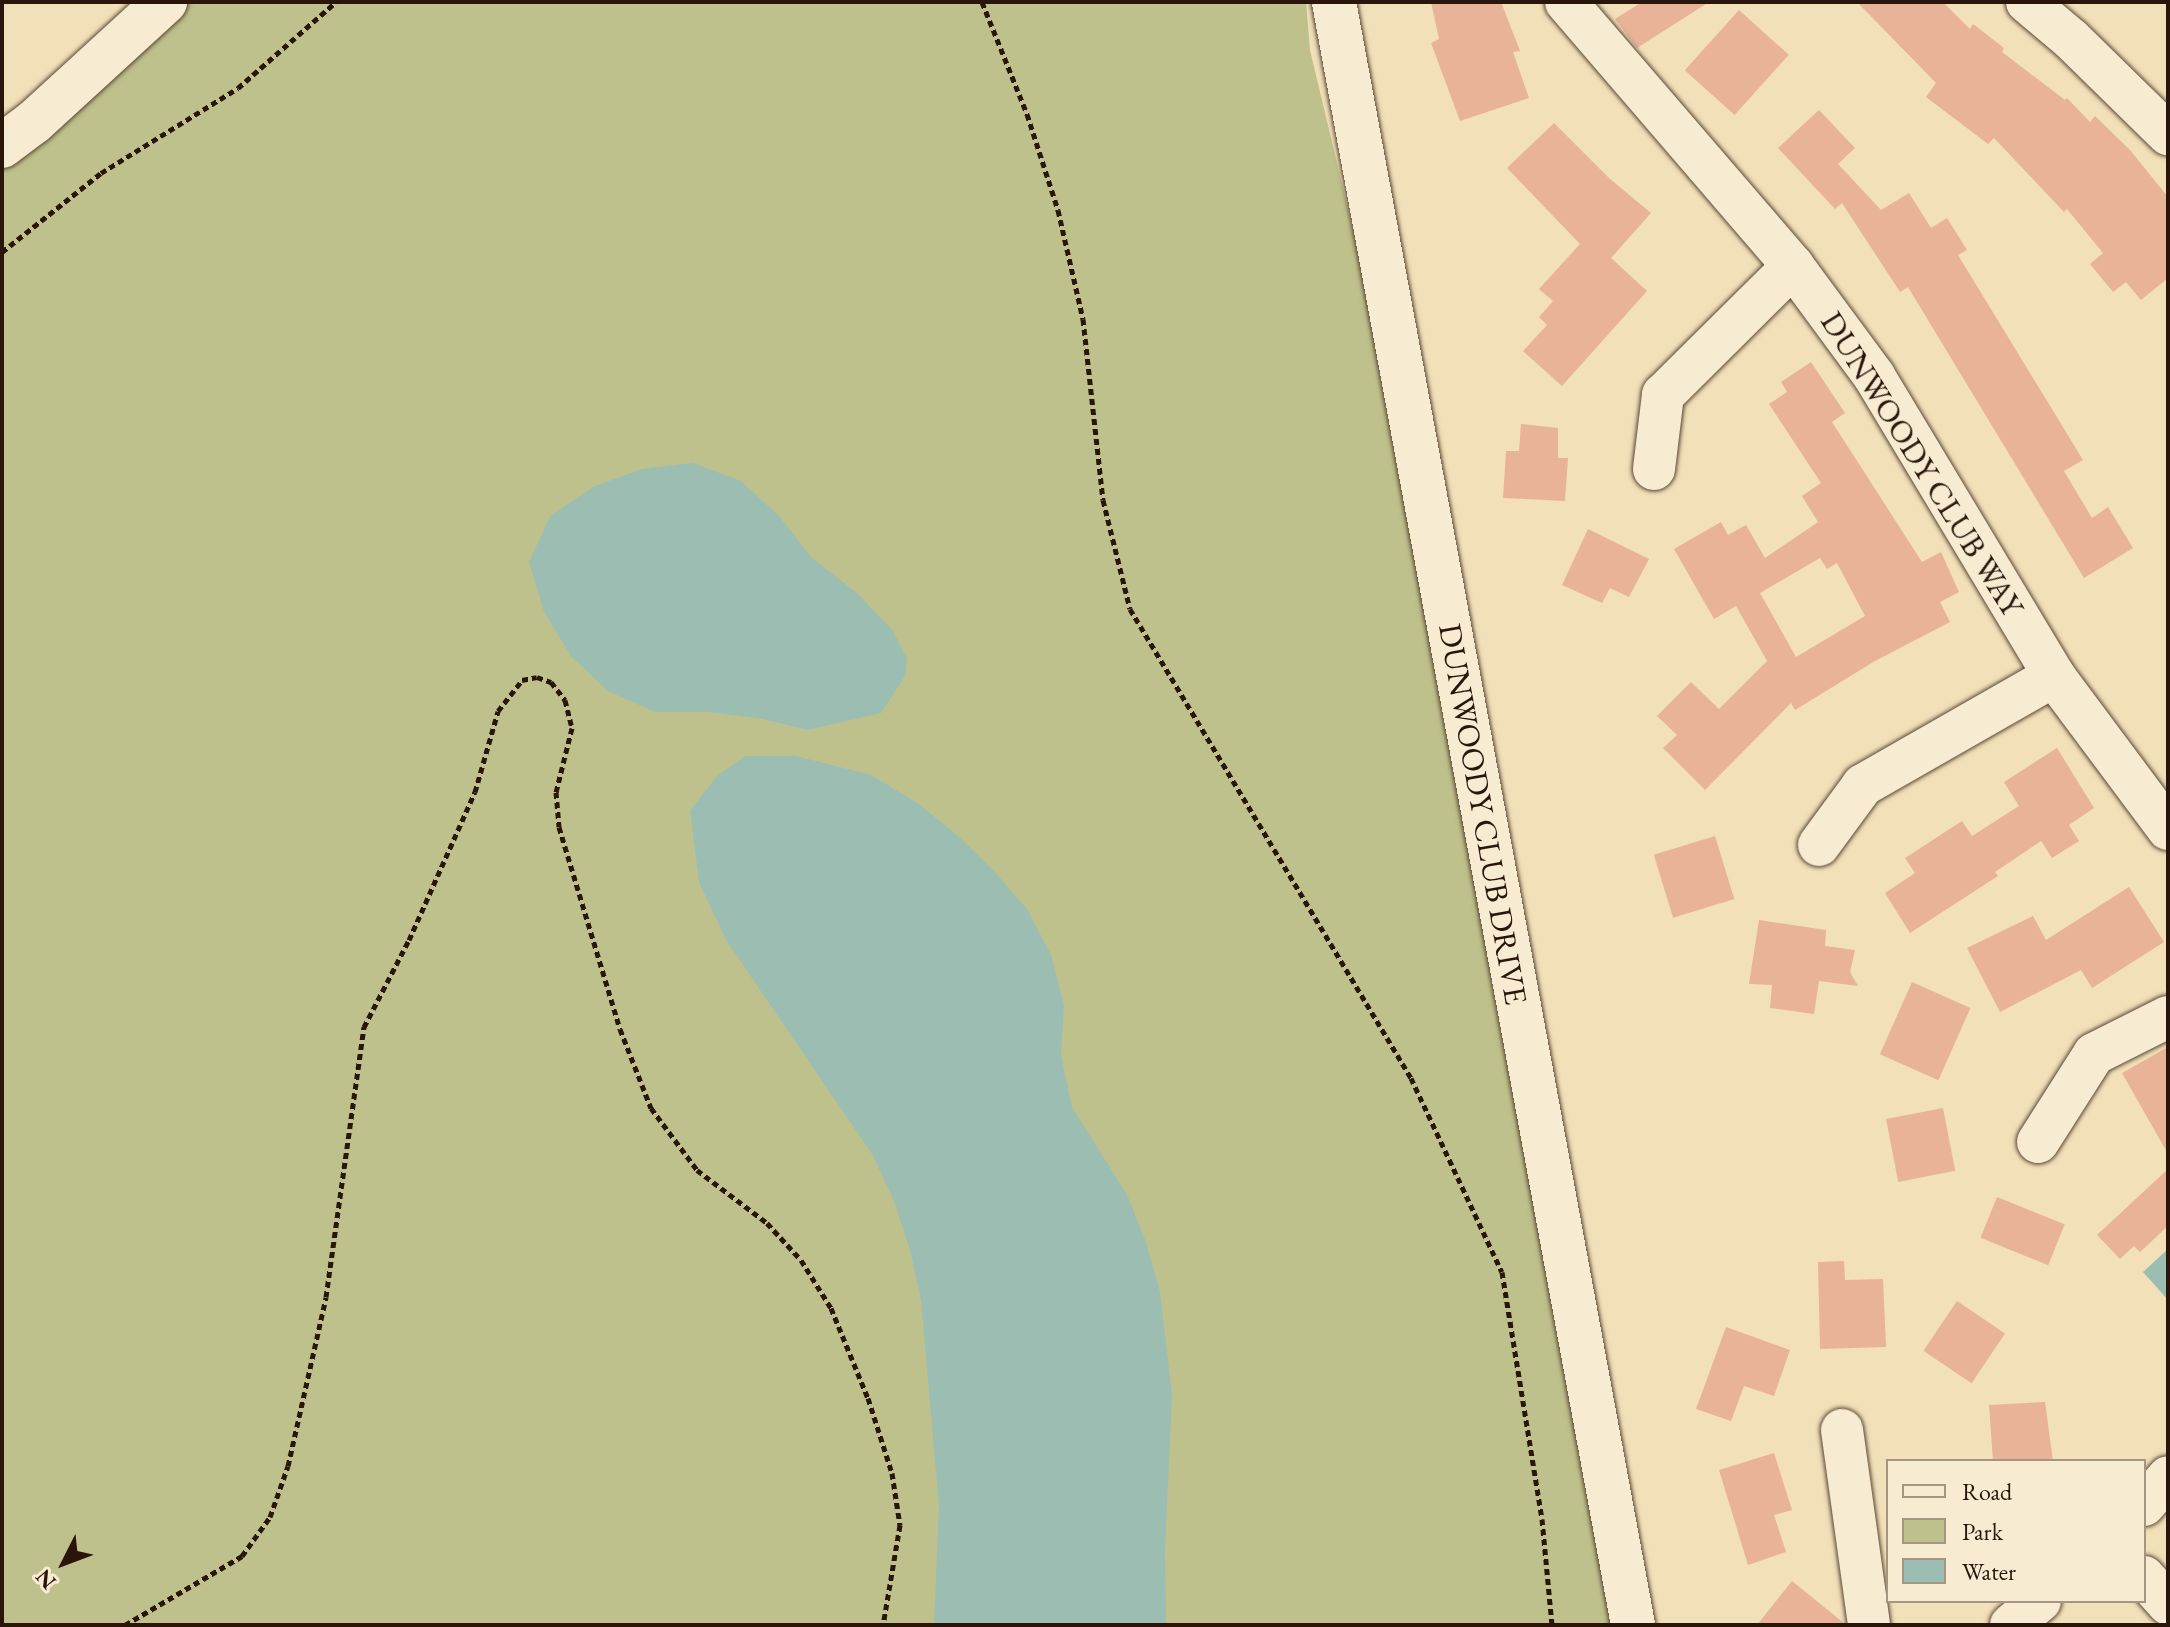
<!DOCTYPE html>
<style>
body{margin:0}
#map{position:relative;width:2170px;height:1627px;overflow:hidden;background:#f2e0b9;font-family:"EB Garamond",serif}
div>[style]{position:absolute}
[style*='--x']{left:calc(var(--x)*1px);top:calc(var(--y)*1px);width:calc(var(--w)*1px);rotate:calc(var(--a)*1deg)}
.green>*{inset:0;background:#bfc18c}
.water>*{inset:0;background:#9bbdb2}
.building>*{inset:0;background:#e8b397;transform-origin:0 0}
.path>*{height:5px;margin-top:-2.5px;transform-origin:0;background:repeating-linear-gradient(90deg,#29150a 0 6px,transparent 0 10px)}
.roads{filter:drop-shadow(0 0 2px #5b4836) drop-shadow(0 0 2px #5b4836)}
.minor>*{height:42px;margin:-21px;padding:0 21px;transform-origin:21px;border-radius:21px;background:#f7ebd2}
.tertiary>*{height:44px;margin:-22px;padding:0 22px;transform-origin:22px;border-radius:22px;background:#f7ebd2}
span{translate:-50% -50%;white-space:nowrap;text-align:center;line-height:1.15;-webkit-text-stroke:8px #f7ebd2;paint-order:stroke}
.street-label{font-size:32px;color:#29150a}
.frame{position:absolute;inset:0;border:4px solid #29150a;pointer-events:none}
.legend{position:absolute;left:1886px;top:1459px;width:260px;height:144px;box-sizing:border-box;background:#f7ebd2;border:2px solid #a59582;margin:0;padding:10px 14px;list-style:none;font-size:24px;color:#29150a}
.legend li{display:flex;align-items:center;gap:16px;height:40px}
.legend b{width:40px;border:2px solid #a59582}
.north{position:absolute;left:24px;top:1523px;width:80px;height:80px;-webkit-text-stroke:6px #f7ebd2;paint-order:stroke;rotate:228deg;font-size:22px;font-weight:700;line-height:32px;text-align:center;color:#29150a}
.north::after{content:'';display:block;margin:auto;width:28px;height:36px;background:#29150a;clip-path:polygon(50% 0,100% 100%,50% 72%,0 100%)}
</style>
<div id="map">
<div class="green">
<i style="clip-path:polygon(138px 2px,1306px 2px,1310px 50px,1454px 653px,1623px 1625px,2px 1625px,2px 130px)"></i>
</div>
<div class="water">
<i style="clip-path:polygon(693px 463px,741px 481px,779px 516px,811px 557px,858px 594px,893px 631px,907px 659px,905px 676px,881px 713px,808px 730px,758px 718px,707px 712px,655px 712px,608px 691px,571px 656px,544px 612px,529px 562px,550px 516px,593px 487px,641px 469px)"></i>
<i style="clip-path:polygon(745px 756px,796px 756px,871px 775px,916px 802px,956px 834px,993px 870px,1027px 909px,1051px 955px,1064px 1005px,1061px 1056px,1072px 1107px,1127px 1195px,1146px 1242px,1160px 1292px,1172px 1395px,1165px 1550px,1166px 1625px,934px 1625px,939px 1506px,921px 1300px,910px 1250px,894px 1201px,872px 1154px,726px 940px,699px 882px,690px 811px,716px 777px)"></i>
<i style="clip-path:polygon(2168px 1249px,2168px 1300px,2143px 1272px)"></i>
</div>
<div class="building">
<i style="clip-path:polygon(1431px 2px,1501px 2px,1520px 51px,1513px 52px,1529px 98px,1460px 121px,1431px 43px,1439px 39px)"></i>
<i style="clip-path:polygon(1642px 2px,1709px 2px,1637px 48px,1615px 19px)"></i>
<i style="clip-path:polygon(1857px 2px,1943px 2px,1970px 29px,1973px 24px,2004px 48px,2002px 52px,2065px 100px,2067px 98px,2090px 122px,2095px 116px,2130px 150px,2168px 197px,2168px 278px,2141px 300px,2126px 282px,2113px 292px,2090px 264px,2103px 253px,2067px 209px,2064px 212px,1994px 138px,1988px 144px,1926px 97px,1936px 83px)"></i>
<i style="left:1739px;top:10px;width:67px;height:81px;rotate:42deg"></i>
<i style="clip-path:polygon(1819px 110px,1855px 148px,1838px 164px,1881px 210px,1909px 193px,1931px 228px,1947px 218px,1967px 250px,1958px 255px,2083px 460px,2064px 471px,2092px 518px,2108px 507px,2133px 548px,2084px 578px,1908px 287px,1900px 292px,1842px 203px,1835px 209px,1778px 148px)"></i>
<i style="clip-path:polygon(1554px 123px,1609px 178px,1651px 213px,1611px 258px,1647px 291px,1562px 386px,1523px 351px,1547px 325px,1539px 317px,1553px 301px,1539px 289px,1580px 244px,1507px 168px)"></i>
<i style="clip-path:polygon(evenodd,1811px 362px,1845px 413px,1832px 422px,1922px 562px,1941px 552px,1959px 592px,1940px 602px,1950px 622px,1875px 661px,1795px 710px,1791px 703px,1705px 790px,1663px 748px,1677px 735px,1657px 716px,1691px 682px,1719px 709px,1767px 661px,1736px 606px,1714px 619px,1674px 549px,1721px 522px,1728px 535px,1746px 525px,1765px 558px,1818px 522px,1802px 496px,1821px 483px,1769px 404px,1787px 392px,1781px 382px,1811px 362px,1820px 558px,1827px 569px,1837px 563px,1865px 616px,1796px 657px,1760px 593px,1820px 558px)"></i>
<i style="clip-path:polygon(1521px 424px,1558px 428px,1558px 458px,1568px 458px,1565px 501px,1503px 498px,1506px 451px,1519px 451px)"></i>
<i style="clip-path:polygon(1588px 529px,1649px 559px,1629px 597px,1610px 588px,1602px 603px,1562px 585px)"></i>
<i style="clip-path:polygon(2057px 748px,2094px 808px,2069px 825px,2079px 841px,2052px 858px,2041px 841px,1995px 872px,1998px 876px,1910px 933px,1885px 893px,1915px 873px,1905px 858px,1962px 821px,1972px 836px,2019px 806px,2004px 782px)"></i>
<i style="left:1715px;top:836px;width:66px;height:64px;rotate:73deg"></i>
<i style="clip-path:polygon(2129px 887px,2164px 942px,2092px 988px,2081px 970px,2000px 1012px,1967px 948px,2033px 916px,2046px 940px)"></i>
<i style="clip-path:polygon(1759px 920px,1826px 930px,1825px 946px,1855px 950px,1850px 972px,1858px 986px,1819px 981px,1814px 1014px,1770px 1008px,1772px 985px,1749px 984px)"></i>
<i style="left:1912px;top:982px;width:64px;height:79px;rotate:24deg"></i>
<i style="clip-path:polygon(2168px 1047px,2168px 1154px,2122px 1073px)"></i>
<i style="left:1943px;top:1108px;width:64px;height:58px;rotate:79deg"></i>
<i style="clip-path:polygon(2168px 1169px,2168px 1226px,2140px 1252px,2134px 1246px,2120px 1259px,2097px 1235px)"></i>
<i style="left:1997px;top:1197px;width:73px;height:44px;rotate:22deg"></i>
<i style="clip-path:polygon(1844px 1261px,1845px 1280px,1883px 1279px,1886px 1347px,1820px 1349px,1818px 1262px)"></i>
<i style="left:1957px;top:1301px;width:58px;height:60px;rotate:34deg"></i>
<i style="clip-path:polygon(1726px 1327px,1790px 1350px,1774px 1396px,1744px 1386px,1731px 1421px,1696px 1409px)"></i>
<i style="clip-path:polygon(2045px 1402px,2053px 1461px,1993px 1461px,1989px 1405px)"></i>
<i style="clip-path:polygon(1774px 1453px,1792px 1510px,1774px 1515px,1786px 1552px,1748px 1565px,1719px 1470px)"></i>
<i style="clip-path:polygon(1792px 1581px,1845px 1624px,1845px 1625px,1757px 1625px)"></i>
</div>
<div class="path">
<i style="--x:982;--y:2;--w:121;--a:68.1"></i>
<i style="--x:1027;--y:114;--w:101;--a:72.1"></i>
<i style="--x:1058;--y:210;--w:112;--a:77.1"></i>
<i style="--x:1083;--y:319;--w:182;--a:83.7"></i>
<i style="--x:1103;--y:500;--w:112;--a:76.1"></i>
<i style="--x:1130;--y:609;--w:547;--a:59.07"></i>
<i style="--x:1411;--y:1078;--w:214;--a:64.9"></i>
<i style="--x:1502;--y:1272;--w:250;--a:80.8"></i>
<i style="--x:1542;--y:1519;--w:106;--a:84.6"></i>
<i style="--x:2;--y:252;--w:127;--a:-38.6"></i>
<i style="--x:101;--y:173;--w:161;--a:-31.8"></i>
<i style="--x:238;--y:88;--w:130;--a:-41.3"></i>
<i style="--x:125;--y:1625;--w:136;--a:-30.5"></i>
<i style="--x:242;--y:1556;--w:48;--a:-54.3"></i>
<i style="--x:270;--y:1517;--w:54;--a:-70.6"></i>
<i style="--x:288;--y:1466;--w:173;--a:-77.3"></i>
<i style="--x:326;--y:1297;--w:273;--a:-82"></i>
<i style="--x:364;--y:1027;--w:98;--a:-62.7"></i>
<i style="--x:409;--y:940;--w:162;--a:-66"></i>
<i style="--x:475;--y:792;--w:84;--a:-74.1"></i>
<i style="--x:498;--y:711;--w:39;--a:-52"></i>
<i style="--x:522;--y:680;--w:15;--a:-11"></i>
<i style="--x:537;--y:677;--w:15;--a:20"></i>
<i style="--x:551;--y:682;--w:23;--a:52"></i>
<i style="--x:565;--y:700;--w:29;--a:76"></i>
<i style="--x:572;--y:728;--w:66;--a:104"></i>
<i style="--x:556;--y:792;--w:35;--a:85"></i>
<i style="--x:559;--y:827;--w:211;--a:73.2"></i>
<i style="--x:620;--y:1029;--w:85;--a:68.6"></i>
<i style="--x:651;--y:1108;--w:77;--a:53.4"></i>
<i style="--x:697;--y:1170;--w:88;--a:37.1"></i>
<i style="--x:767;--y:1223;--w:50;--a:47.4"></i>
<i style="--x:801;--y:1260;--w:57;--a:58"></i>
<i style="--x:831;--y:1308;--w:97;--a:67.7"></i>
<i style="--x:868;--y:1398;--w:79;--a:72.3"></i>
<i style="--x:892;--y:1473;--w:53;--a:81.3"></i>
<i style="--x:900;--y:1525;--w:101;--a:99.6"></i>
</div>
<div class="roads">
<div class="minor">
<i style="--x:1566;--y:2;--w:348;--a:49.3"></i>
<i style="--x:1793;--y:266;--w:137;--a:53.6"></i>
<i style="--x:1874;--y:376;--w:350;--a:59"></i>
<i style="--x:2054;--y:676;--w:191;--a:53.3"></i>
<i style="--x:2027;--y:2;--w:57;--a:40.1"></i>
<i style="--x:2071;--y:39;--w:136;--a:44.4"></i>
<i style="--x:1654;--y:469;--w:75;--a:-83.1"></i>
<i style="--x:1663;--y:395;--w:183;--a:-44.8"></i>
<i style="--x:1819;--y:845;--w:74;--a:-53.7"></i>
<i style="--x:1863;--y:785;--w:220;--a:-29.7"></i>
<i style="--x:2038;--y:1142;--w:104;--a:-57.5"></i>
<i style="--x:2094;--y:1054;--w:83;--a:-26.6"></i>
<i style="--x:1842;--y:1430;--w:197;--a:82.1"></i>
<i style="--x:2144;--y:1505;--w:37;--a:-49"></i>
<i style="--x:2144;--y:1577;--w:36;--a:48"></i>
<i style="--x:2011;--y:1625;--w:38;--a:-40"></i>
</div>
<div class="tertiary">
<i style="--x:1334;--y:2;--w:1650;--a:79.56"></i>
<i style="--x:2;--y:146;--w:40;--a:-37"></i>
<i style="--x:34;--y:122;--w:178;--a:-42.5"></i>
</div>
</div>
<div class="street-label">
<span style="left:1922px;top:464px;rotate:58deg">DUNWOODY CLUB WAY</span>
<span style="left:1483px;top:814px;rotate:80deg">DUNWOODY CLUB DRIVE</span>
</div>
<div class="frame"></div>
<ul class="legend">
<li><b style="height:10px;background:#f7ebd2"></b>Road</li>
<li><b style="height:22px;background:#bfc18c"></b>Park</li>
<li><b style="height:22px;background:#9bbdb2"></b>Water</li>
</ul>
<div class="north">N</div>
</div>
